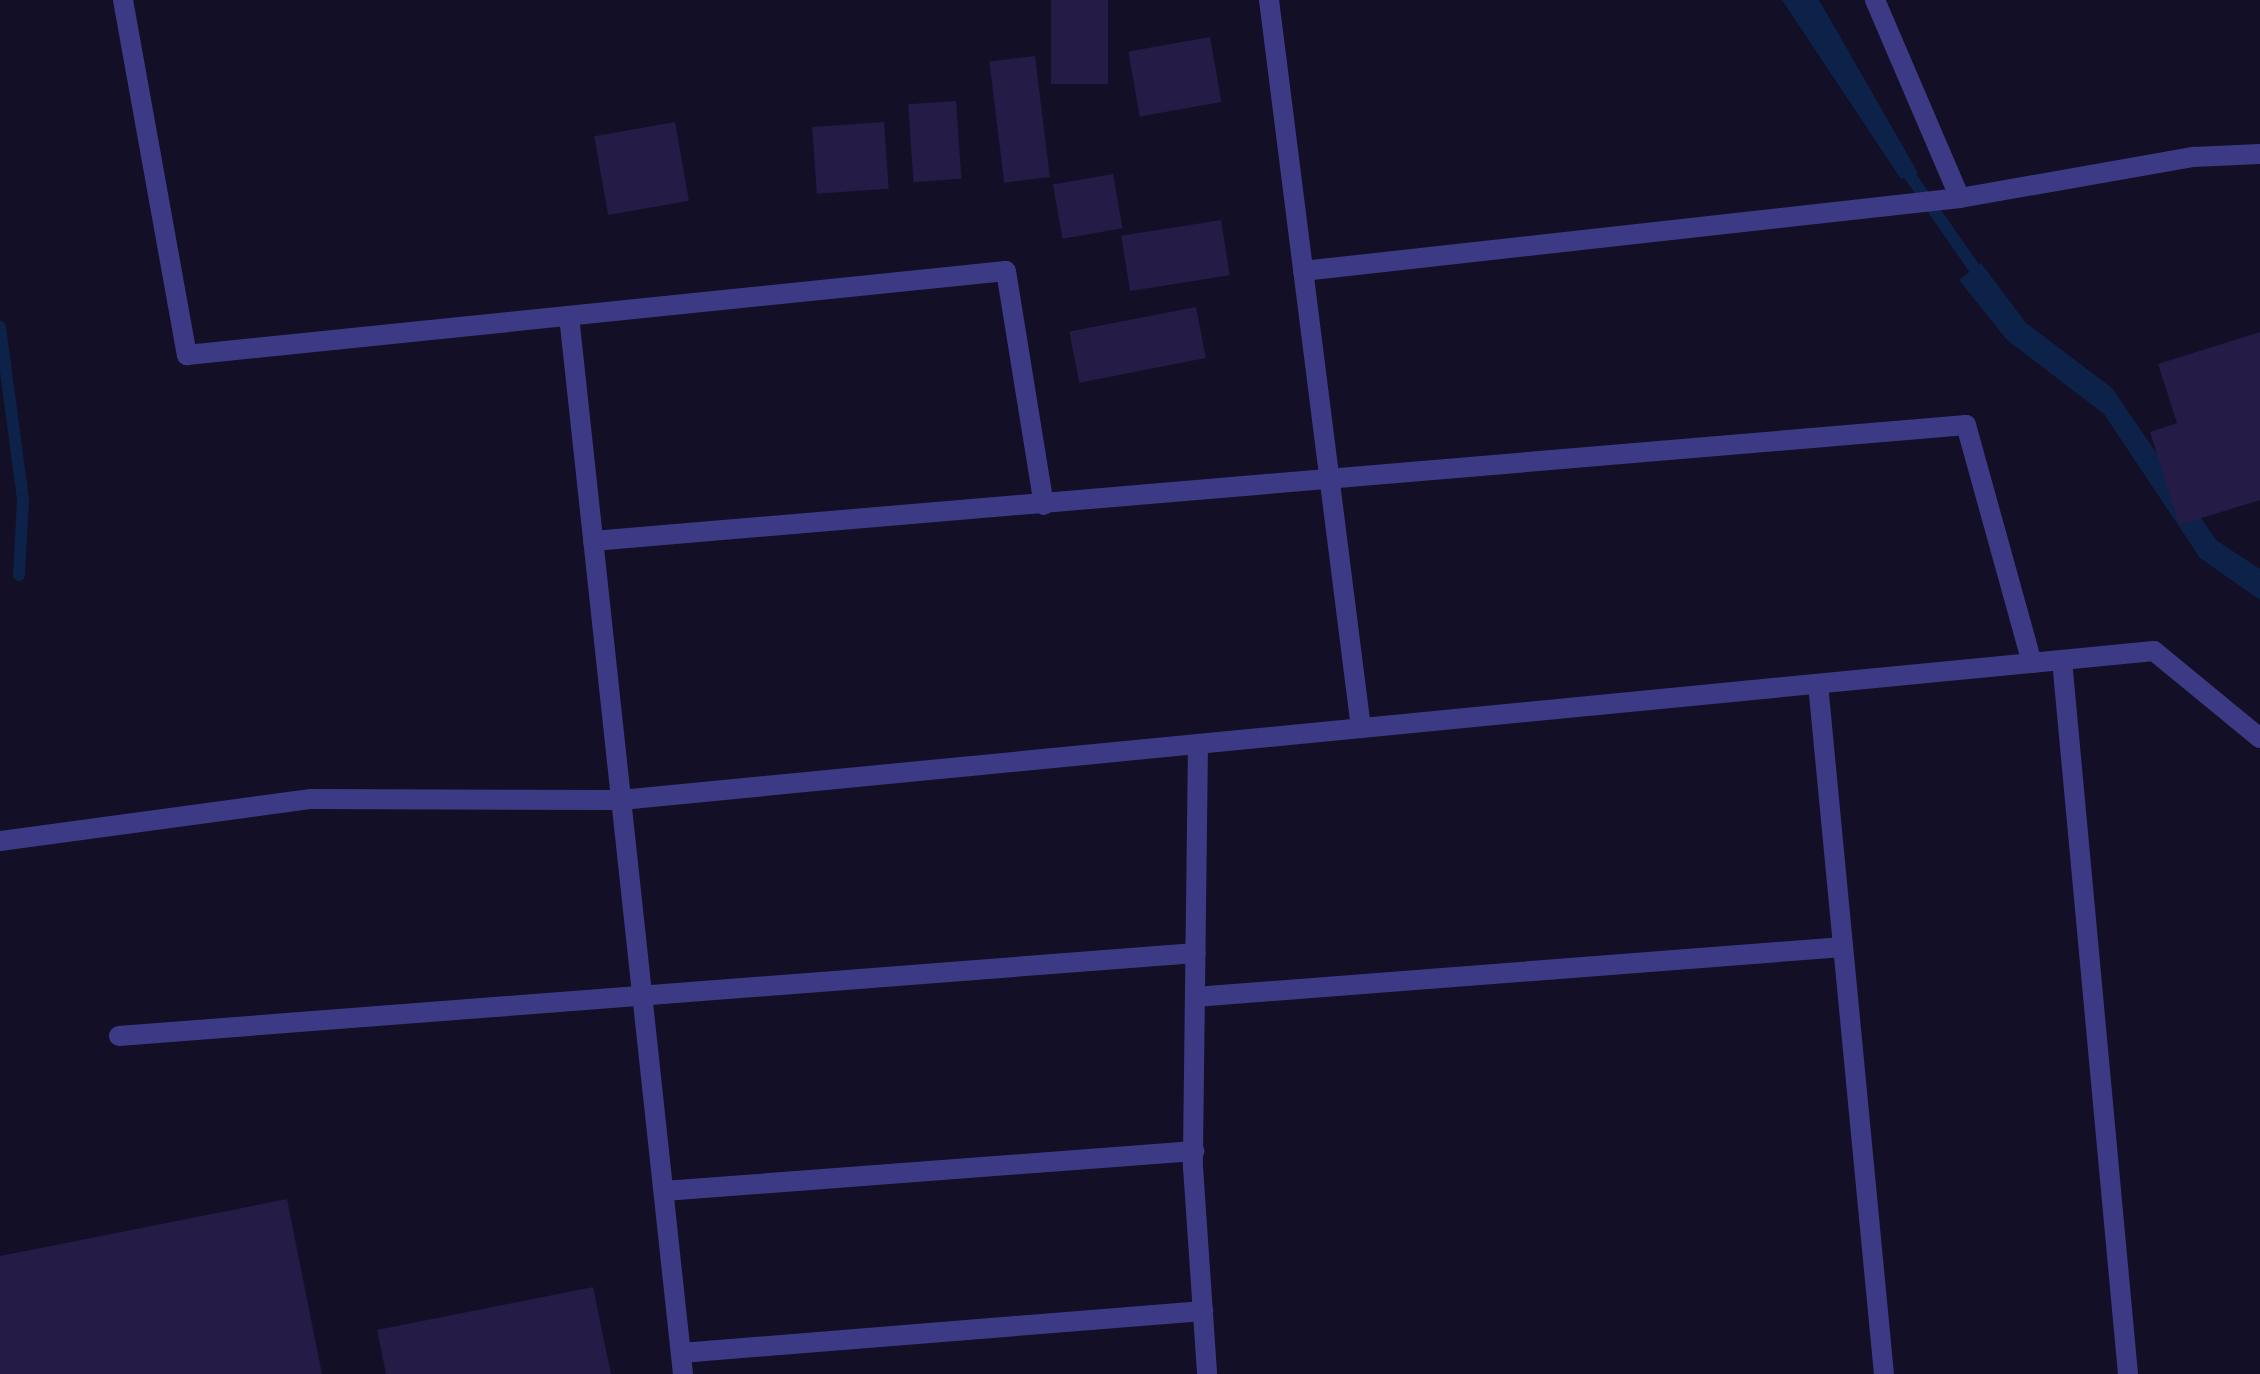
<!DOCTYPE html>
<style>
body{margin:0}
#map{position:relative;width:2260px;height:1374px;overflow:hidden;background:#130f26;font-family:Lato,sans-serif}
div>[style]{position:absolute}
[style*='--x']{left:calc(var(--x)*1px);top:calc(var(--y)*1px);width:calc(var(--w)*1px);rotate:calc(var(--a)*1deg)}
.water>*{inset:0;background:#0c2248}
.stream>*{height:12px;margin:-6px;padding:0 6px;transform-origin:6px;border-radius:6px;background:#0c2248}
.building>*{inset:0;background:#241b47;transform-origin:0 0}
.minor>*{height:20px;margin:-10px;padding:0 10px;transform-origin:10px;border-radius:10px;background:#3d3a85}
span{translate:-50% -50%;white-space:nowrap;text-align:center;line-height:1.15;-webkit-text-stroke:6px #130f26;paint-order:stroke}
</style>
<div id="map">
<div class="water">
<i style="clip-path:polygon(1782px 0,1819px 0,1918px 173px,1901px 179px)"></i>
<i style="clip-path:polygon(1981px 263px,2026px 323px,2112px 388px,2216px 540px,2260px 569px,2260px 600px,2200px 558px,2104px 414px,2007px 340px,1959px 280px)"></i>
</div>
<div class="stream">
<i style="--x:1902;--y:164;--w:142;--a:55.3"></i>
<i style="--x:0;--y:327;--w:175;--a:82.4"></i>
<i style="--x:23;--y:500;--w:75;--a:93.1"></i>
</div>
<div class="building">
<i style="left:1051px;top:0;width:57px;height:84px"></i>
<i style="left:1210px;top:37px;width:66px;height:83px;rotate:80deg"></i>
<i style="left:1035px;top:56px;width:122px;height:46px;rotate:83deg"></i>
<i style="left:956px;top:101px;width:78px;height:48px;rotate:86deg"></i>
<i style="left:675px;top:122px;width:80px;height:82px;rotate:80deg"></i>
<i style="left:884px;top:122px;width:67px;height:72px;rotate:86deg"></i>
<i style="left:1113px;top:174px;width:55px;height:61px;rotate:80deg"></i>
<i style="left:1221px;top:220px;width:56px;height:101px;rotate:81deg"></i>
<i style="left:1196px;top:307px;width:52px;height:129px;rotate:79deg"></i>
<i style="clip-path:polygon(2260px 332px,2260px 500px,2179px 525px,2150px 432px,2177px 423px,2158px 364px)"></i>
<i style="clip-path:polygon(287px 1199px,322px 1374px,0 1374px,0 1256px)"></i>
<i style="clip-path:polygon(593px 1287px,611px 1374px,386px 1374px,377px 1330px)"></i>
</div>
<div class="minor">
<i style="--x:123;--y:0;--w:361;--a:79.8"></i>
<i style="--x:187;--y:355;--w:823;--a:-5.86"></i>
<i style="--x:1006;--y:271;--w:237;--a:80.8"></i>
<i style="--x:1269;--y:0;--w:734;--a:82.8"></i>
<i style="--x:1875;--y:0;--w:215;--a:66.8"></i>
<i style="--x:1960;--y:198;--w:237;--a:-10"></i>
<i style="--x:2193;--y:157;--w:67;--a:-2.6"></i>
<i style="--x:1303;--y:271;--w:661;--a:-6.34"></i>
<i style="--x:569;--y:316;--w:1064;--a:83.85"></i>
<i style="--x:593;--y:541;--w:1378;--a:-4.83"></i>
<i style="--x:1966;--y:425;--w:247;--a:74.5"></i>
<i style="--x:2062;--y:660;--w:717;--a:84.72"></i>
<i style="--x:1818;--y:684;--w:693;--a:84.54"></i>
<i style="--x:1198;--y:744;--w:423;--a:90.7"></i>
<i style="--x:1193;--y:1167;--w:207;--a:86.1"></i>
<i style="--x:0;--y:841;--w:314;--a:-7.7"></i>
<i style="--x:311;--y:799;--w:310;--a:0.2"></i>
<i style="--x:621;--y:800;--w:1540;--a:-5.55"></i>
<i style="--x:2154;--y:651;--w:137;--a:39.4"></i>
<i style="--x:1195;--y:997;--w:650;--a:-4.41"></i>
<i style="--x:119;--y:1036;--w:1080;--a:-4.41"></i>
<i style="--x:664;--y:1191;--w:532;--a:-4.32"></i>
<i style="--x:681;--y:1353;--w:524;--a:-4.6"></i>
</div>
</div>
